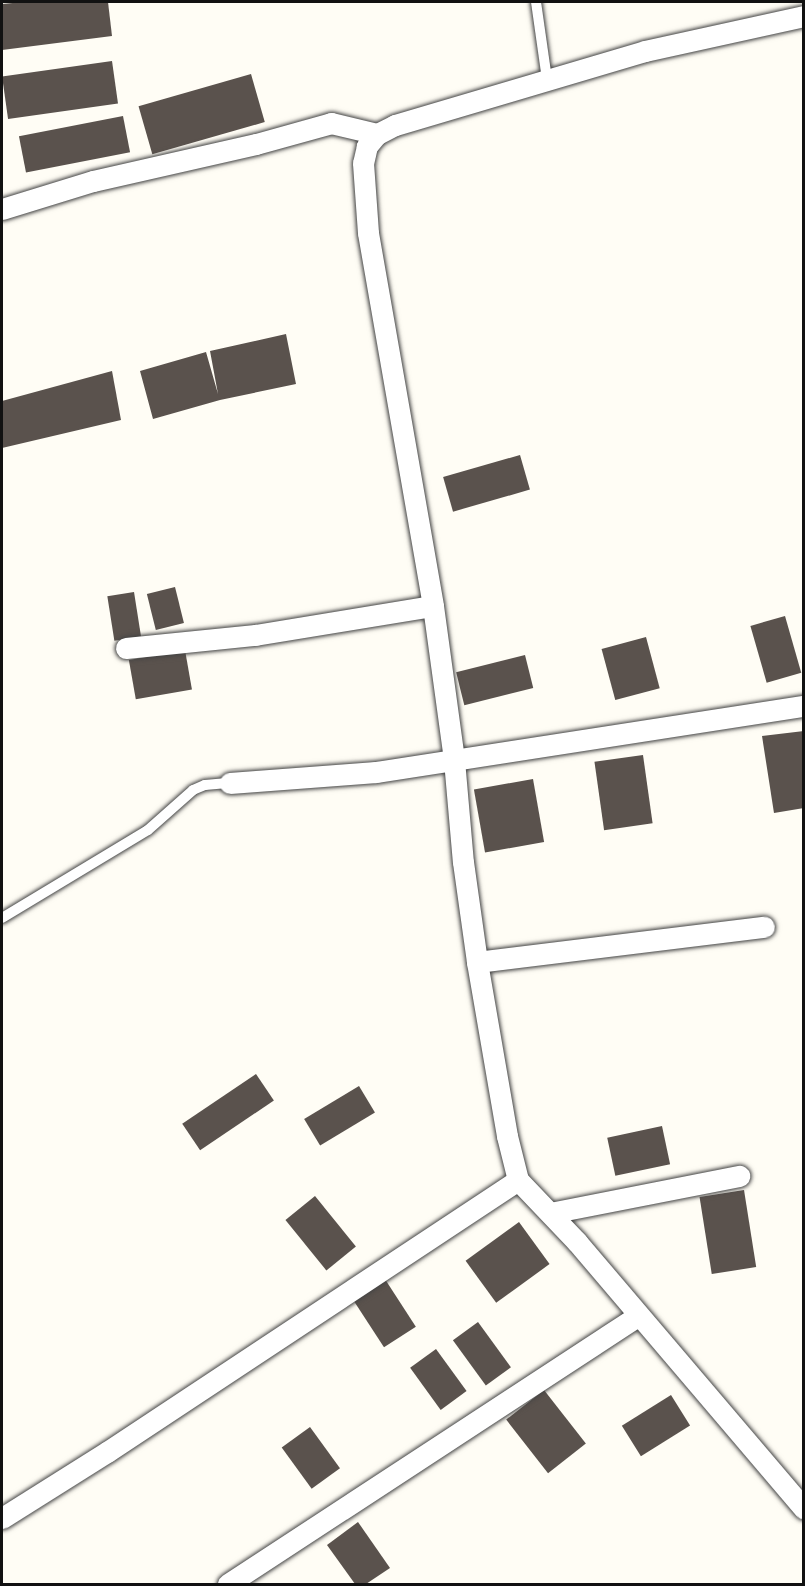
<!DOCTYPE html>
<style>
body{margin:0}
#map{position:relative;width:805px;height:1586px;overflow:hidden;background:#fffdf5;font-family:"Times New Roman",serif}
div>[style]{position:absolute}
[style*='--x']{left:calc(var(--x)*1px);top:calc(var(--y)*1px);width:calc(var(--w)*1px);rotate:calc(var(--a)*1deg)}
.building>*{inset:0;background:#5a524d;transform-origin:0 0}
.roads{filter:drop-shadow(0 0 2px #444) drop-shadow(0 0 2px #444)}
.service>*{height:10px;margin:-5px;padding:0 5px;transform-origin:5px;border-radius:5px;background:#fff}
.minor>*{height:21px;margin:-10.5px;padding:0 10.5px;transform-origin:10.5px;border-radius:10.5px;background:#fff}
span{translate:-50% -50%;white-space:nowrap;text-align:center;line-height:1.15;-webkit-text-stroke:6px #fff;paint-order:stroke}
.frame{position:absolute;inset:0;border:3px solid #111;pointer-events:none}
</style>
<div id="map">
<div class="building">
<i style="clip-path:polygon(23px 2px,108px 2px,112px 36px,2px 50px,2px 4px)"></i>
<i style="left:112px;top:61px;width:43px;height:111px;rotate:82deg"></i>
<i style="left:251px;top:74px;width:50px;height:117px;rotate:74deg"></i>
<i style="left:123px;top:116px;width:37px;height:106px;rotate:79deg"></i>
<i style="clip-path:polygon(286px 334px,296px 384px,220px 400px,153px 419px,140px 371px,206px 352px,218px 394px,210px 351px)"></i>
<i style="clip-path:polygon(112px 371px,121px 420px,2px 448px,2px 401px)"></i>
<i style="left:520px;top:455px;width:36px;height:80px;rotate:74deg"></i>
<i style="left:175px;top:587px;width:37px;height:29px;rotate:76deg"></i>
<i style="left:134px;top:592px;width:45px;height:27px;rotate:81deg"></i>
<i style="left:785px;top:616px;width:59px;height:36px;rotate:74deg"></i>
<i style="left:646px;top:637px;width:53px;height:46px;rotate:75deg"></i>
<i style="left:185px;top:650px;width:40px;height:57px;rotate:80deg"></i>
<i style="left:525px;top:655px;width:34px;height:71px;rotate:76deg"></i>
<i style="clip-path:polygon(804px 731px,804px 808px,774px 813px,762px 736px)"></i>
<i style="left:643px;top:755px;width:69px;height:49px;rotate:82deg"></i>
<i style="left:533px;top:779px;width:64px;height:60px;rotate:80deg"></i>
<i style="left:256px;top:1074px;width:32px;height:89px;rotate:56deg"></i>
<i style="left:359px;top:1086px;width:31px;height:64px;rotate:59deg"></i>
<i style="left:662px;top:1126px;width:39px;height:56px;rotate:78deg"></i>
<i style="left:744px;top:1190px;width:78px;height:45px;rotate:81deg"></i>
<i style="left:315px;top:1196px;width:65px;height:38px;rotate:51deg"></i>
<i style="left:519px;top:1222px;width:52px;height:66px;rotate:54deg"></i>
<i style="left:381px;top:1273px;width:64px;height:38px;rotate:57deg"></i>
<i style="left:478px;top:1322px;width:56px;height:31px;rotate:54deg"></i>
<i style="left:436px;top:1349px;width:52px;height:32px;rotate:54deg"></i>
<i style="left:544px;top:1390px;width:68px;height:48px;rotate:52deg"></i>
<i style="left:671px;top:1395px;width:36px;height:58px;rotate:58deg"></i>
<i style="left:310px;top:1427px;width:51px;height:35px;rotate:54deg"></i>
<i style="clip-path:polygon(358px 1522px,390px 1568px,366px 1584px,355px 1584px,327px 1545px)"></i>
</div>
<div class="roads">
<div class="service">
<i style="--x:536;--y:2;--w:78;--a:81.9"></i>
<i style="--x:2;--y:918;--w:170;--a:-31.1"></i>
<i style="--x:148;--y:830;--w:60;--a:-41.6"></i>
<i style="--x:193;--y:790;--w:13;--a:-23"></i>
<i style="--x:205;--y:785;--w:25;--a:-5"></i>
</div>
<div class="minor">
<i style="--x:804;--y:16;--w:163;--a:167.6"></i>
<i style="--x:645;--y:51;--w:261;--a:163.5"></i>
<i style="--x:395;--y:125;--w:20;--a:153"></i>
<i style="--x:377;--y:134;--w:16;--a:130"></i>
<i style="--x:367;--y:146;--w:17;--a:103"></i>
<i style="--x:363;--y:163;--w:70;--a:85.9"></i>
<i style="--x:368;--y:233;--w:379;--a:80.1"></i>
<i style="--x:433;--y:606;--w:155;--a:82.2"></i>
<i style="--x:454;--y:760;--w:102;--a:85"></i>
<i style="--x:463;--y:862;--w:101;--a:82"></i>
<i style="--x:477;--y:962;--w:177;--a:80.2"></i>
<i style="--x:507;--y:1136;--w:45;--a:76"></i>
<i style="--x:518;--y:1180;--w:86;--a:46.4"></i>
<i style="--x:577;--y:1242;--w:350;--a:49.6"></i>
<i style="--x:2;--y:209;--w:95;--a:-17.1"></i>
<i style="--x:93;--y:181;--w:167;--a:-12.8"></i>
<i style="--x:256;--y:144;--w:78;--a:-15.6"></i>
<i style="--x:331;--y:123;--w:47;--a:13.4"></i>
<i style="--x:126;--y:648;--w:130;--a:-5.8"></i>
<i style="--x:255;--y:635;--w:180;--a:-9.3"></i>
<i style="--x:230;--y:783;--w:146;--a:-4.3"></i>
<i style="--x:376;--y:772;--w:433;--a:-8.8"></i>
<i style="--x:477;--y:962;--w:289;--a:-7"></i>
<i style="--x:550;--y:1213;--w:193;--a:-11.1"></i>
<i style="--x:2;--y:1518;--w:124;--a:-32.2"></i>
<i style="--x:107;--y:1452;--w:493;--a:-33.5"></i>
<i style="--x:228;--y:1584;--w:490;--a:-33.2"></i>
</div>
</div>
<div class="frame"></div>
</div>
